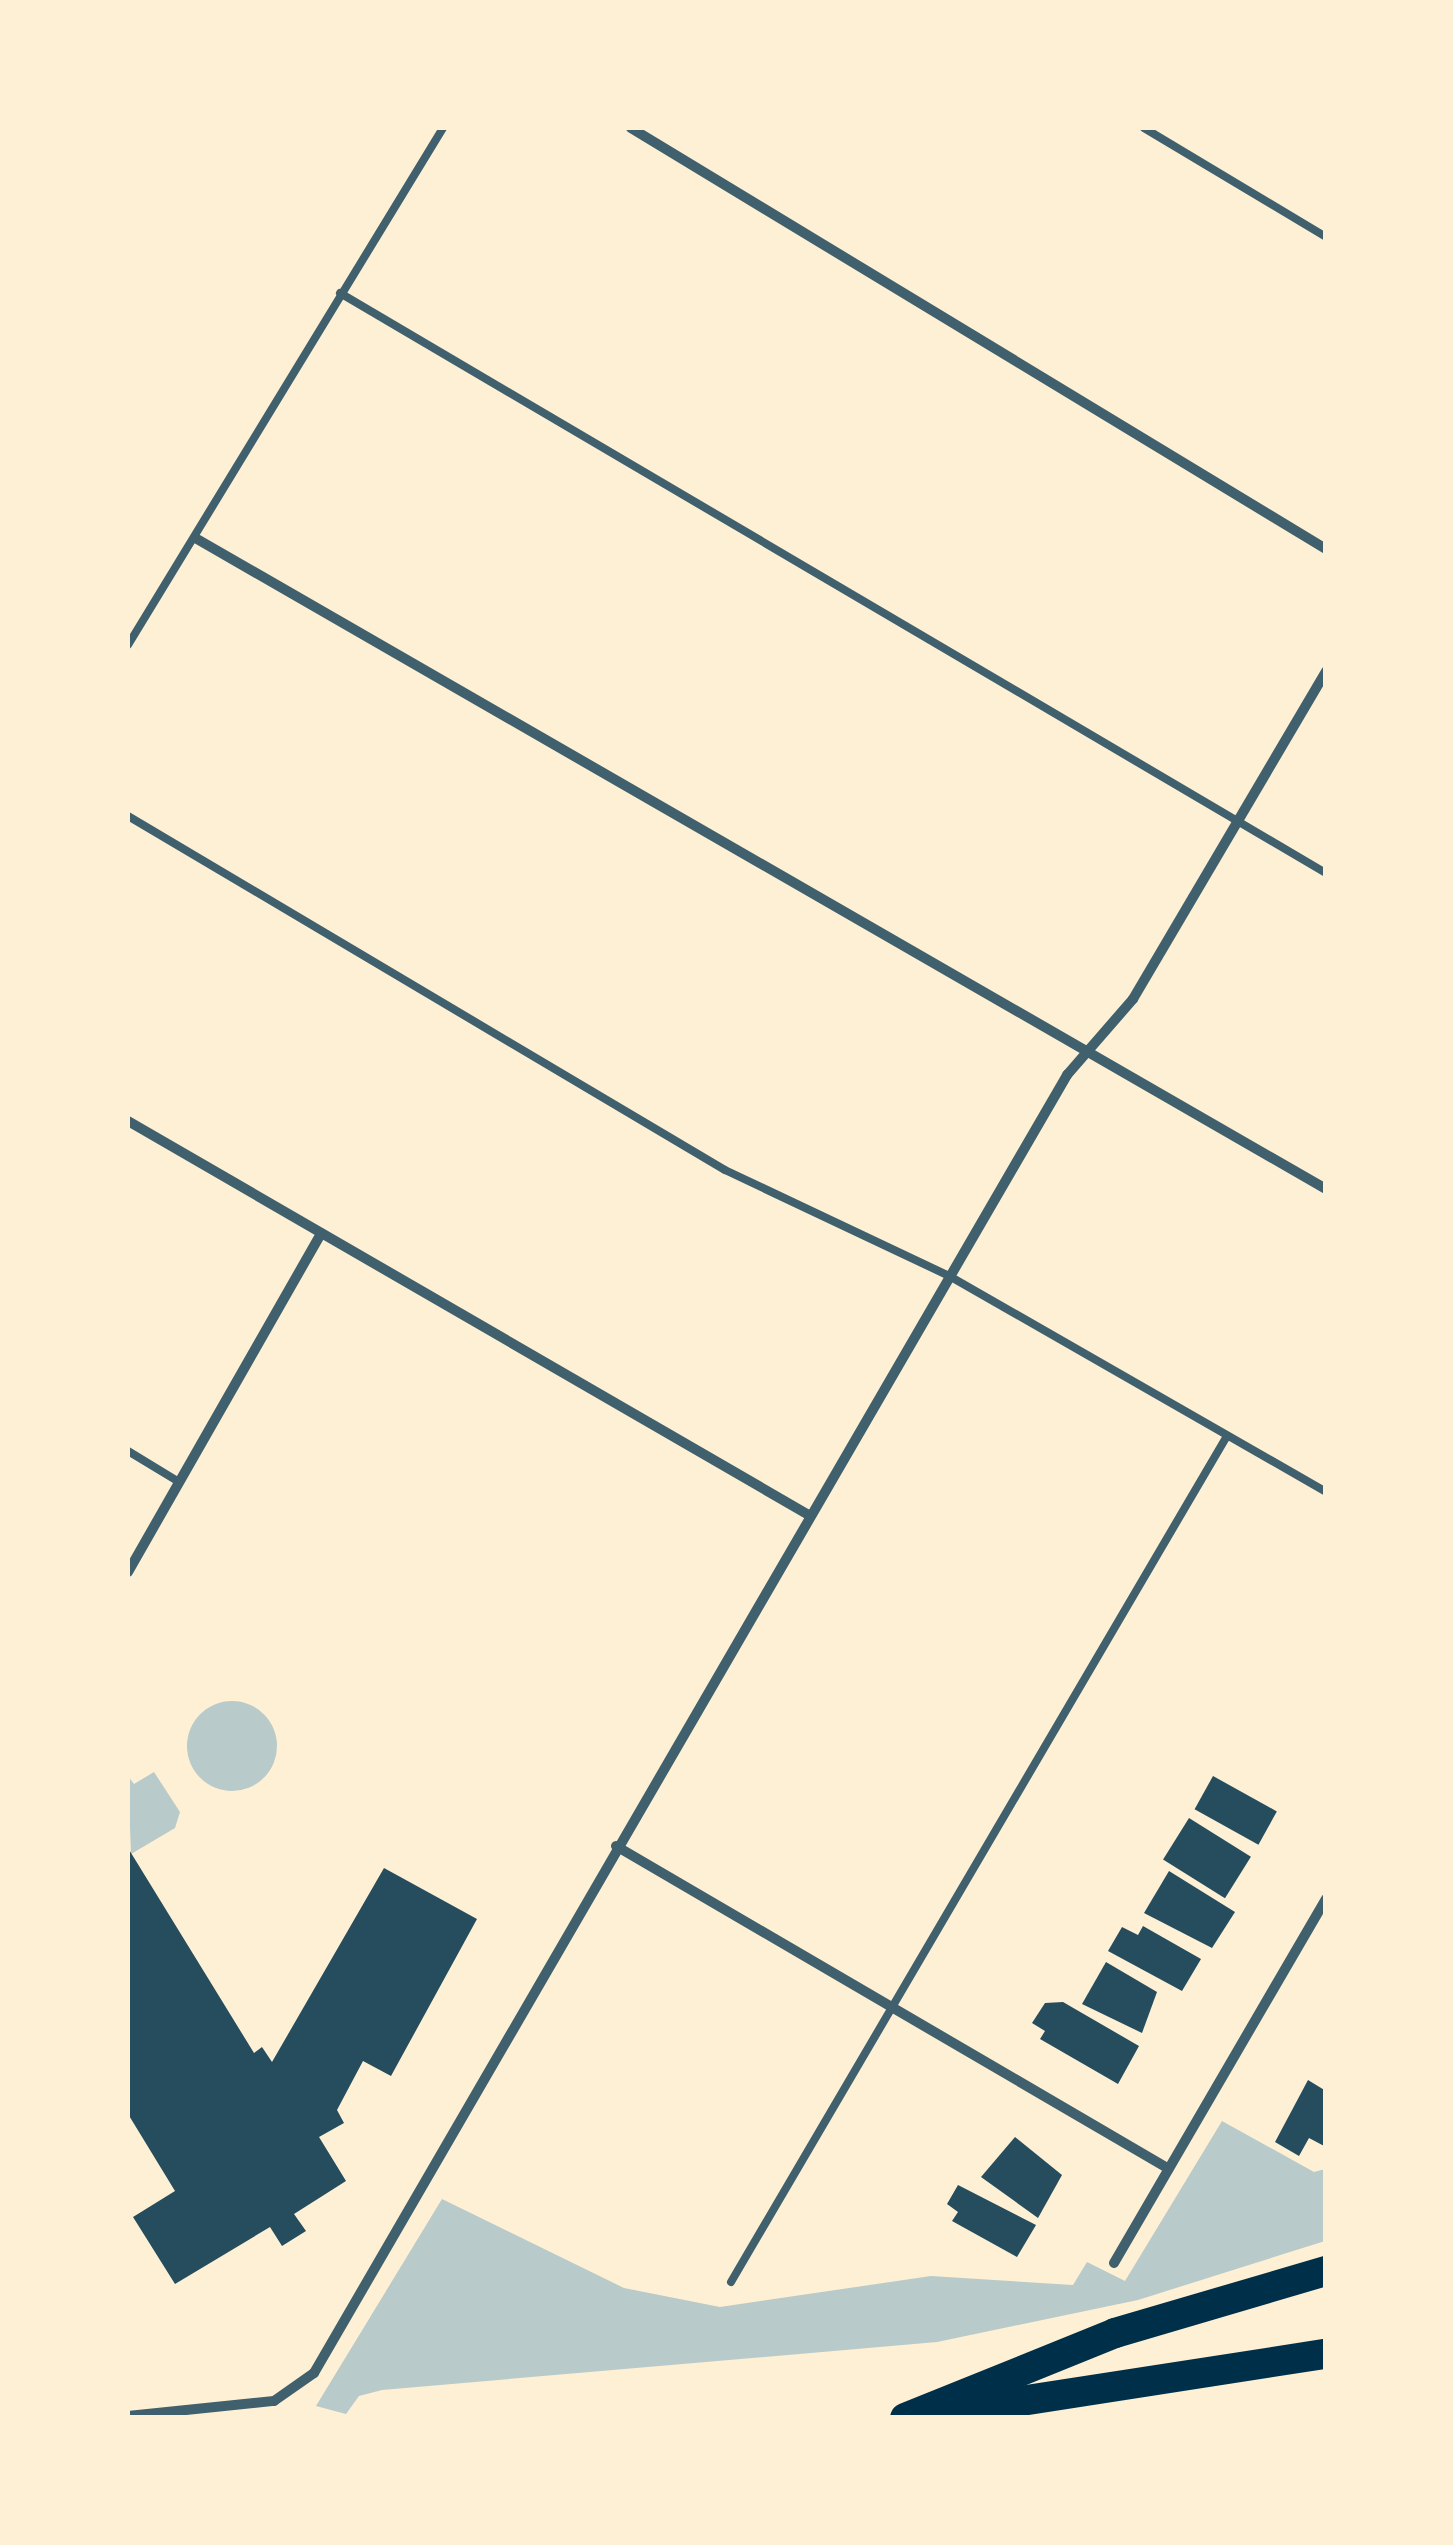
<!DOCTYPE html>
<style>
body{margin:0}
#map{position:relative;width:1453px;height:2545px;overflow:hidden;background:#fdf0d5;font-family:"Exo 2",sans-serif}
div>[style]{position:absolute}
[style*='--x']{left:calc(var(--x)*1px);top:calc(var(--y)*1px);width:calc(var(--w)*1px);rotate:calc(var(--a)*1deg)}
.green>*{inset:0;background:#b9caca}
.round{border-radius:50%}
.building>*{inset:0;background:#264d5e;transform-origin:0 0}
.service>*{height:8px;margin:-4px;padding:0 4px;transform-origin:4px;border-radius:4px;background:#3f606c}
.minor>*{height:10px;margin:-5px;padding:0 5px;transform-origin:5px;border-radius:5px;background:#3f606c}
.motorway>*{height:30px;margin:-15px;padding:0 15px;transform-origin:15px;border-radius:15px;background:#003049}
span{translate:-50% -50%;white-space:nowrap;text-align:center;line-height:1.15;-webkit-text-stroke:8px #fdf0d5;paint-order:stroke}
.frame{position:absolute;inset:0;border:130px solid #fdf0d5;pointer-events:none}
</style>
<div id="map">
<div class="green">
<i class="round" style="left:187px;top:1701px;width:90px;height:90px"></i>
<i style="clip-path:polygon(154px 1772px,180px 1812px,175px 1828px,131px 1854px,128px 1776px,134px 1784px)"></i>
<i style="clip-path:polygon(1222px 2121px,1314px 2172px,1325px 2169px,1325px 2241px,1138px 2300px,937px 2342px,382px 2390px,359px 2396px,346px 2414px,316px 2406px,442px 2199px,624px 2288px,720px 2307px,931px 2276px,1073px 2285px,1087px 2262px,1125px 2281px)"></i>
</div>
<div class="building">
<i style="left:1213px;top:1776px;width:73px;height:38px;rotate:29deg"></i>
<i style="left:1189px;top:1818px;width:73px;height:49px;rotate:32deg"></i>
<i style="clip-path:polygon(128px 1848px,254px 2053px,262px 2047px,272px 2062px,384px 1868px,477px 1919px,391px 2076px,363px 2061px,337px 2110px,344px 2123px,319px 2137px,346px 2181px,294px 2214px,306px 2231px,282px 2246px,270px 2227px,175px 2284px,133px 2217px,175px 2191px,128px 2114px)"></i>
<i style="clip-path:polygon(1169px 1871px,1235px 1912px,1212px 1948px,1144px 1913px)"></i>
<i style="clip-path:polygon(1143px 1926px,1201px 1959px,1182px 1991px,1108px 1951px,1122px 1927px,1138px 1935px)"></i>
<i style="clip-path:polygon(1106px 1962px,1157px 1992px,1142px 2033px,1082px 2004px)"></i>
<i style="clip-path:polygon(1063px 2002px,1139px 2046px,1118px 2084px,1040px 2039px,1045px 2031px,1032px 2023px,1045px 2003px)"></i>
<i style="clip-path:polygon(1308px 2080px,1326px 2091px,1326px 2147px,1309px 2138px,1299px 2156px,1275px 2142px)"></i>
<i style="clip-path:polygon(1015px 2137px,1062px 2175px,1038px 2218px,981px 2177px)"></i>
<i style="clip-path:polygon(958px 2185px,1036px 2225px,1017px 2257px,952px 2221px,958px 2212px,947px 2204px)"></i>
</div>
<div class="service">
<i style="--x:1144;--y:128;--w:212;--a:30.9"></i>
<i style="--x:340;--y:293;--w:1144;--a:30.47"></i>
<i style="--x:128;--y:645;--w:605;--a:-58.65"></i>
<i style="--x:128;--y:816;--w:694;--a:30.67"></i>
<i style="--x:725;--y:1170;--w:250;--a:25.3"></i>
<i style="--x:951;--y:1277;--w:432;--a:29.8"></i>
<i style="--x:128;--y:1451;--w:60;--a:31.3"></i>
<i style="--x:731;--y:2282;--w:981;--a:-59.62"></i>
</div>
<div class="minor">
<i style="--x:631;--y:128;--w:813;--a:31.21"></i>
<i style="--x:197;--y:539;--w:1303;--a:29.93"></i>
<i style="--x:128;--y:1121;--w:785;--a:30.06"></i>
<i style="--x:128;--y:1572;--w:390;--a:-60.3"></i>
<i style="--x:616;--y:1846;--w:640;--a:30.29"></i>
<i style="--x:1114;--y:2263;--w:421;--a:-59.8"></i>
<i style="--x:128;--y:2416;--w:147;--a:-5.9"></i>
<i style="--x:274;--y:2401;--w:49;--a:-35"></i>
<i style="--x:314;--y:2373;--w:1501;--a:-59.88"></i>
<i style="--x:1067;--y:1075;--w:101;--a:-49"></i>
<i style="--x:1133;--y:999;--w:381;--a:-59.5"></i>
</div>
<div class="motorway">
<i style="--x:943;--y:2413;--w:388;--a:-8.8"></i>
<i style="--x:905;--y:2418;--w:227;--a:-22"></i>
<i style="--x:1115;--y:2333;--w:220;--a:-16.4"></i>
</div>
<div class="frame"></div>
</div>
